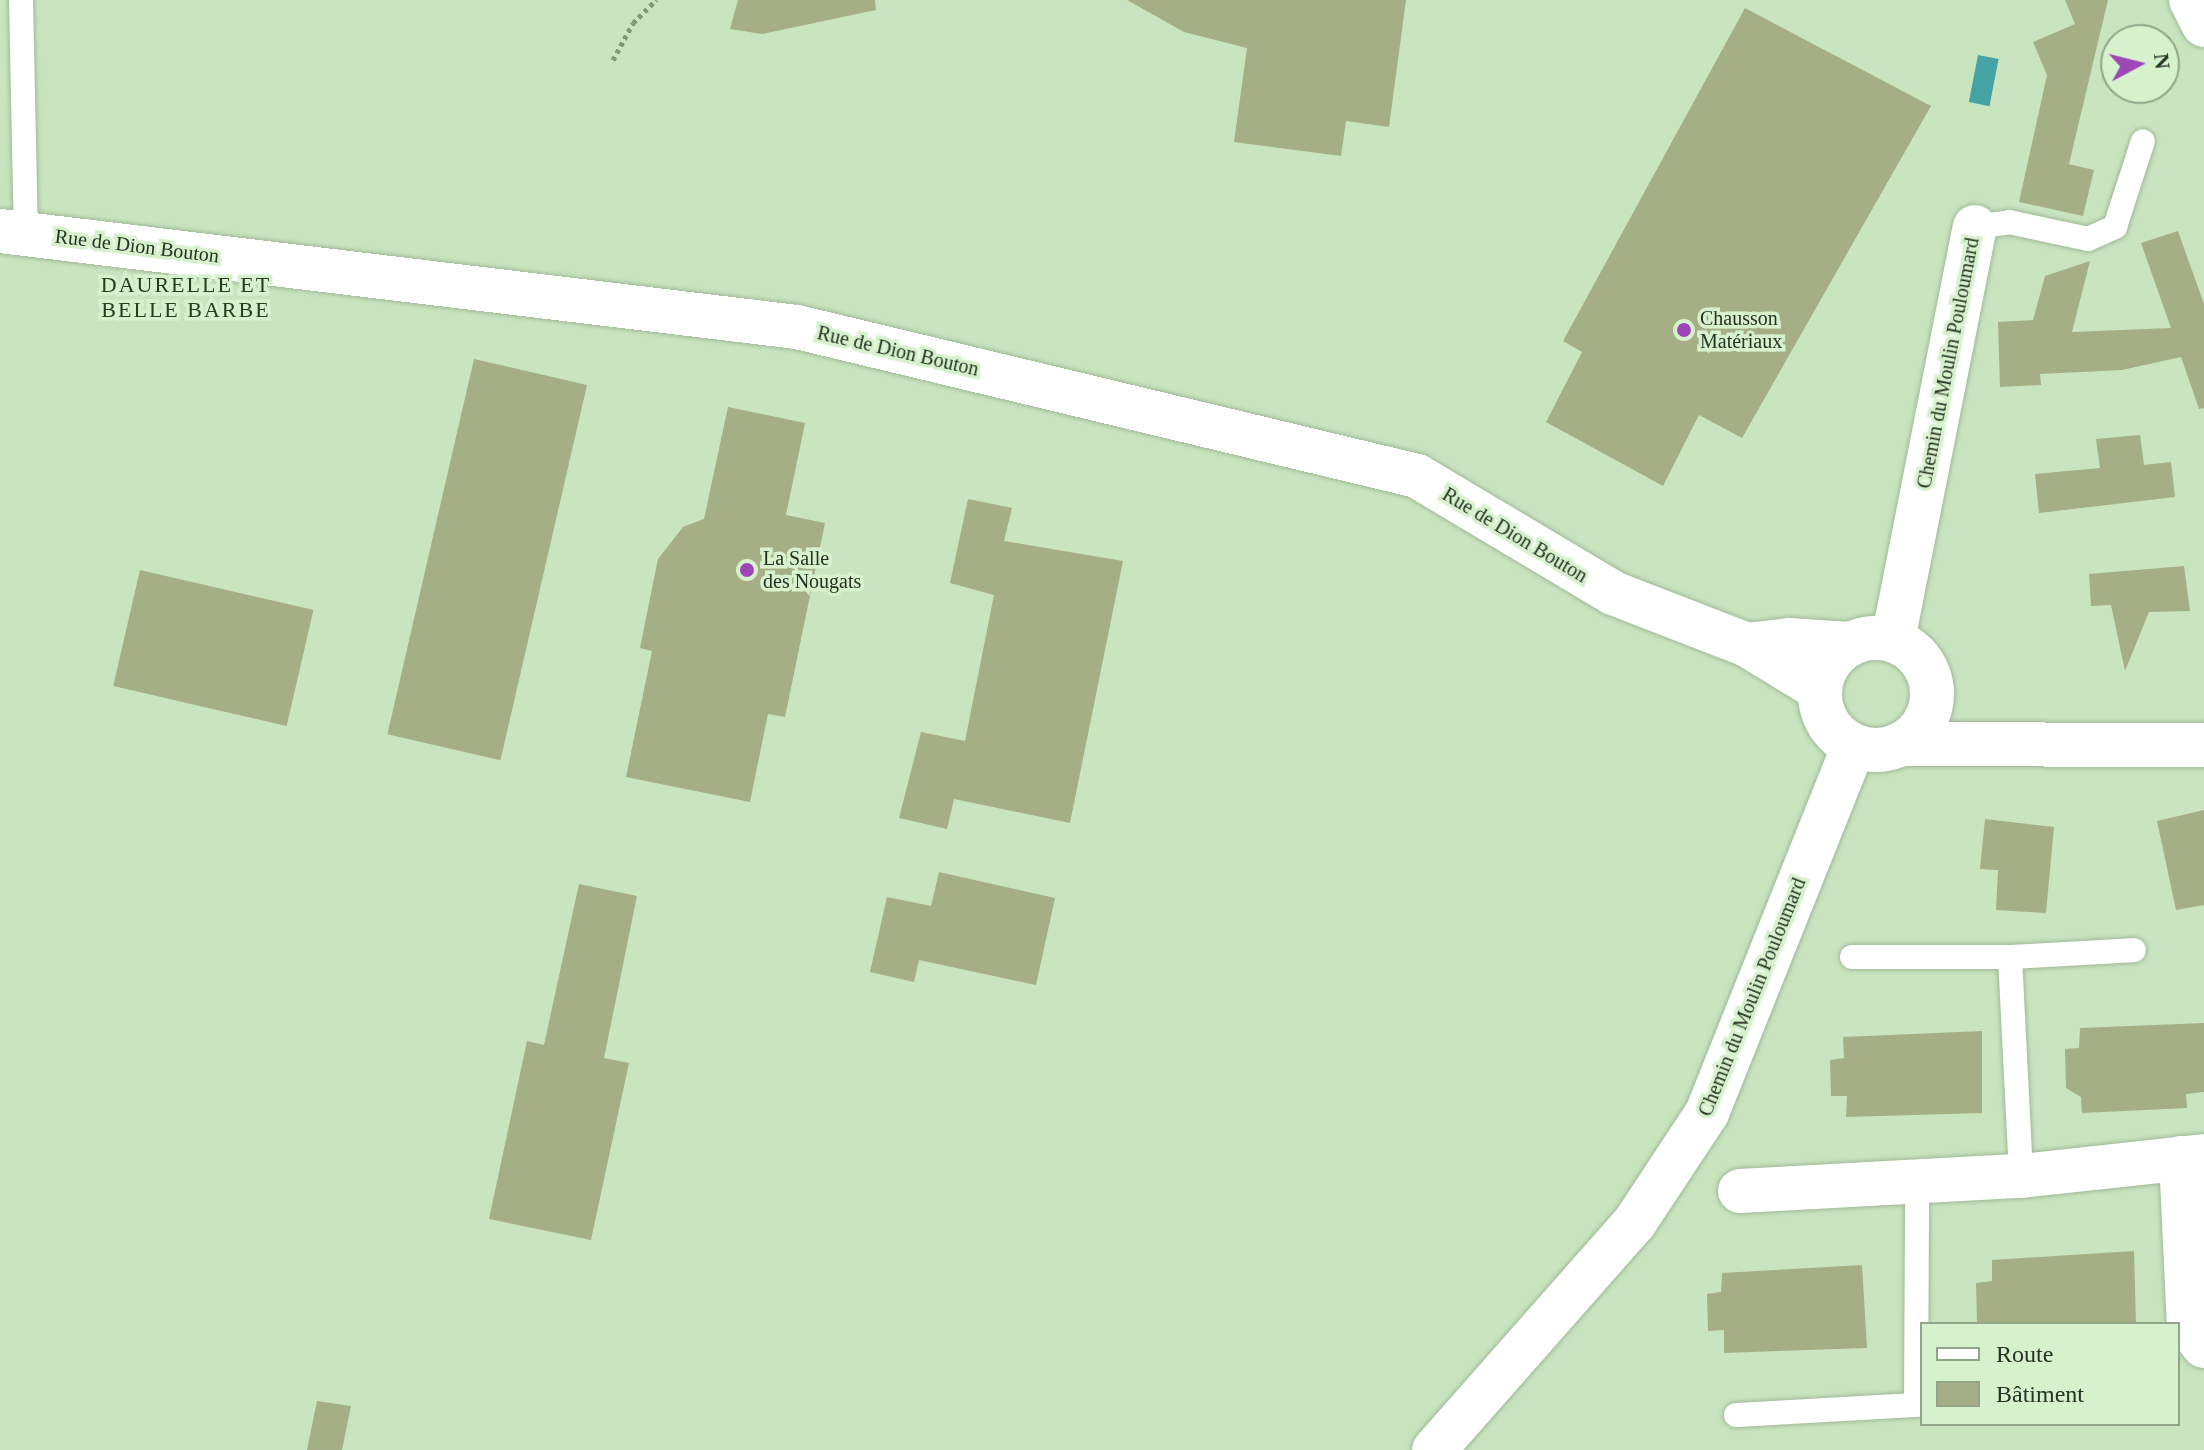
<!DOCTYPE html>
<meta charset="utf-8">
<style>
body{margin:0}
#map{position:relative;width:2204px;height:1450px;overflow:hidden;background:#c9e5c0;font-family:Georgia,serif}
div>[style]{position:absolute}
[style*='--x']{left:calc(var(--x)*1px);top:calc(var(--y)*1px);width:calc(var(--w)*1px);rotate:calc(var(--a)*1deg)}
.water>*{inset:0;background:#45a2a5;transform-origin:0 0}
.building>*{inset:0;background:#a5ae85;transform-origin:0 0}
.path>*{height:5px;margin-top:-2.5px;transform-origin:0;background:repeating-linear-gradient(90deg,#82967b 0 4px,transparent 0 8px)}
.roads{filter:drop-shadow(0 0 2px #9fba96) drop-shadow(0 0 2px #9fba96)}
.service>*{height:24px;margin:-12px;padding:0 12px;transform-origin:12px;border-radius:12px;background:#fff}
.minor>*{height:44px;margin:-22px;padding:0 22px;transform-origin:22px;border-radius:22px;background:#fff}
.minor>.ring{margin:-22px;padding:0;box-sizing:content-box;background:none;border:44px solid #fff;border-radius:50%}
.dots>*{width:22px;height:22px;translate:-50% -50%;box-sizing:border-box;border:4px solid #d6f2cd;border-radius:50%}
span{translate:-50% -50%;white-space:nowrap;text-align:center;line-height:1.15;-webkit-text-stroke:7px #d6f2cd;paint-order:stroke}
.street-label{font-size:20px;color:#273224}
.poi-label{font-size:20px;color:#273224}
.left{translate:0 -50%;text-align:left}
.neighbourhood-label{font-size:22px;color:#273d1f;letter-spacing:2px}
.legend{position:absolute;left:1920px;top:1322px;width:260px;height:104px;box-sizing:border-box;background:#d6f2cd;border:2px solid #90a589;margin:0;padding:10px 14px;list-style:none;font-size:24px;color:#273224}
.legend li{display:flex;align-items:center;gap:16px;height:40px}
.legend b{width:40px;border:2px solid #90a589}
.north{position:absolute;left:2100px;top:24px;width:80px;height:80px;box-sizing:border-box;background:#d6f2cd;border:2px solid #90a589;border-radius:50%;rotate:83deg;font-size:22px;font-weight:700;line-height:32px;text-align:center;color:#273224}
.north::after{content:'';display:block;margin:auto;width:28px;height:36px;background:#9d48b6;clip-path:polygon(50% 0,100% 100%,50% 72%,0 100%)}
</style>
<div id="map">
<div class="water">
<i style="left:1978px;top:55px;width:21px;height:48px;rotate:11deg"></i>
</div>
<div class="building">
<i style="clip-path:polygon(738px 0,875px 0,876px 10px,762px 34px,730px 29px)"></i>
<i style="clip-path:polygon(1127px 0,1406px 0,1389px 127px,1346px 121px,1341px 156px,1234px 142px,1247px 48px,1184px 32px)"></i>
<i style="clip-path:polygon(2065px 0,2108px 0,2069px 164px,2094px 170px,2083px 216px,2019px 202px,2047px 75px,2033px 42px,2075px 24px)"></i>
<i style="clip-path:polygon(1745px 8px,1931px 106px,1742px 438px,1699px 415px,1663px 486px,1546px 422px,1582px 352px,1563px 341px)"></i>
<i style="clip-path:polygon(2178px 231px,2204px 304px,2204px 408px,2199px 409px,2181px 357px,2122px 370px,2040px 374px,2041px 385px,2000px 387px,1998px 322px,2033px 320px,2045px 276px,2090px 261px,2072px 332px,2171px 328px,2141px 243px)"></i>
<i style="left:474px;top:359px;width:116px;height:385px;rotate:13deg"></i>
<i style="clip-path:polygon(728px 407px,805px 423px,786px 515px,825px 523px,785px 717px,768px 714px,750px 802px,626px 777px,652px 651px,640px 648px,658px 559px,683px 527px,704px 519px)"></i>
<i style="clip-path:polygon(2140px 435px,2144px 465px,2171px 462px,2175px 497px,2039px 513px,2035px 474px,2100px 468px,2096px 439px)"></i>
<i style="clip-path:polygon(968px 499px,1012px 508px,1004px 541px,1123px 561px,1070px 823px,954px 799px,947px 829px,899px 818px,921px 732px,965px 741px,994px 595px,950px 583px)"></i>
<i style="clip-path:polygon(2184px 566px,2190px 611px,2149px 612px,2125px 671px,2111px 605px,2091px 606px,2089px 574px)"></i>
<i style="left:140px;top:570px;width:178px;height:119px;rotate:13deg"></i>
<i style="clip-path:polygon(2204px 810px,2204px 905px,2176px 910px,2157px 821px)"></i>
<i style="clip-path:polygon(1985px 819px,2054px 827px,2046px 913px,1996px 910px,1998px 870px,1980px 869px)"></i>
<i style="clip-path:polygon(939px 872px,1055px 898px,1036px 985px,919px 960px,914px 982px,870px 972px,887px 897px,931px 906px)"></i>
<i style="clip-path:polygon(579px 884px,637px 896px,604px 1058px,629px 1063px,591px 1240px,489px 1219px,527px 1041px,544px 1045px)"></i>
<i style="clip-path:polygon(2204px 1023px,2204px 1092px,2186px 1094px,2187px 1108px,2082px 1113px,2081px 1097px,2066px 1088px,2065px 1049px,2079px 1048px,2080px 1028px)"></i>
<i style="clip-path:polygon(1982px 1031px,1982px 1113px,1846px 1117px,1847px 1096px,1831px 1096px,1830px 1060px,1844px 1058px,1843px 1037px)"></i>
<i style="clip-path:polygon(2134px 1251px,2136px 1324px,1977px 1322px,1976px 1283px,1992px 1281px,1992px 1260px)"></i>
<i style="clip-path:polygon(1862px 1265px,1867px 1348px,1724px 1353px,1724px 1330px,1708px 1331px,1707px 1294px,1721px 1292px,1722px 1273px)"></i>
<i style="clip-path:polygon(317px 1401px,351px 1406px,342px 1450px,307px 1450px)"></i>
</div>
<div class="path">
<i style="--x:613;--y:60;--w:42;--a:-61.6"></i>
<i style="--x:633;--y:23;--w:33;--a:-45"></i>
</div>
<div class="roads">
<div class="service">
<i style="--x:21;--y:0;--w:234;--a:88.8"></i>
<i style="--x:1975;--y:227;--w:34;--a:-8"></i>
<i style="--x:2009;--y:222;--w:81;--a:12.1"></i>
<i style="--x:2088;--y:239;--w:30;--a:-24"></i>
<i style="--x:2115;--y:227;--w:90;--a:-72"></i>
<i style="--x:1852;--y:957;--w:158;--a:0"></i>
<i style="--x:2010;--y:957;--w:219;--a:87.1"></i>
<i style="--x:2010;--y:957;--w:124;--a:-3.2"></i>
<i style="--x:1736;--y:1415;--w:180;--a:-3.2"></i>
<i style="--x:1916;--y:1405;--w:224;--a:-89.7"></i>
</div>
<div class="minor">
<i style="--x:2191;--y:0;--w:28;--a:63"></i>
<i style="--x:0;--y:231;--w:803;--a:6.87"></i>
<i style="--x:797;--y:327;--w:638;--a:13.51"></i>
<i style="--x:1417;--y:476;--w:228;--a:30.8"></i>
<i style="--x:1613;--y:593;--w:144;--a:21.2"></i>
<i style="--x:1747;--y:645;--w:84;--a:31.4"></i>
<i class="ring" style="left:1820px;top:638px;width:68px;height:68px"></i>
<i style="--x:1893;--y:640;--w:421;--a:-78.8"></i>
<i style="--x:1747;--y:645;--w:42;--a:-6.8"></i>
<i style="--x:1789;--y:640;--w:61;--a:3.8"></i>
<i style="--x:1901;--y:744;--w:303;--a:0.2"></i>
<i style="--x:2181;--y:1158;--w:169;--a:87.3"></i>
<i style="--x:2189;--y:1327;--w:24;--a:52"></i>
<i style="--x:1740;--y:1191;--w:281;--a:-3.1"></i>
<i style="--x:2021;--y:1176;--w:184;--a:-6.2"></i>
<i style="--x:1434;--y:1450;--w:304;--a:-48.6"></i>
<i style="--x:1635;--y:1222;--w:131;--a:-56.6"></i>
<i style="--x:1707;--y:1113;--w:395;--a:-68.2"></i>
</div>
</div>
<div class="dots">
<i style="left:1684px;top:330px;background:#9d48b6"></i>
<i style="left:747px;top:570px;background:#9d48b6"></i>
</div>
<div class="street-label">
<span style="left:137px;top:246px;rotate:7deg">Rue de Dion Bouton</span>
<span style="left:898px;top:351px;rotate:13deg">Rue de Dion Bouton</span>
<span style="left:1948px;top:363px;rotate:-79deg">Chemin du Moulin Pouloumard</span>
<span style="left:1515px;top:535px;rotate:31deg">Rue de Dion Bouton</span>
<span style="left:1752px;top:997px;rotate:-68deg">Chemin du Moulin Pouloumard</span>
</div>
<div class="poi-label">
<span class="left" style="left:1700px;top:330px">Chausson<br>Matériaux</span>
<span class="left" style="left:763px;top:570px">La Salle<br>des Nougats</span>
</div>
<div class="neighbourhood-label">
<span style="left:186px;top:297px">DAURELLE ET<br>BELLE BARBE</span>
</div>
<ul class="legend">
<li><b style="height:10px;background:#fff"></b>Route</li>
<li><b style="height:22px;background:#a5ae85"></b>Bâtiment</li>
</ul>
<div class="north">N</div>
</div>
